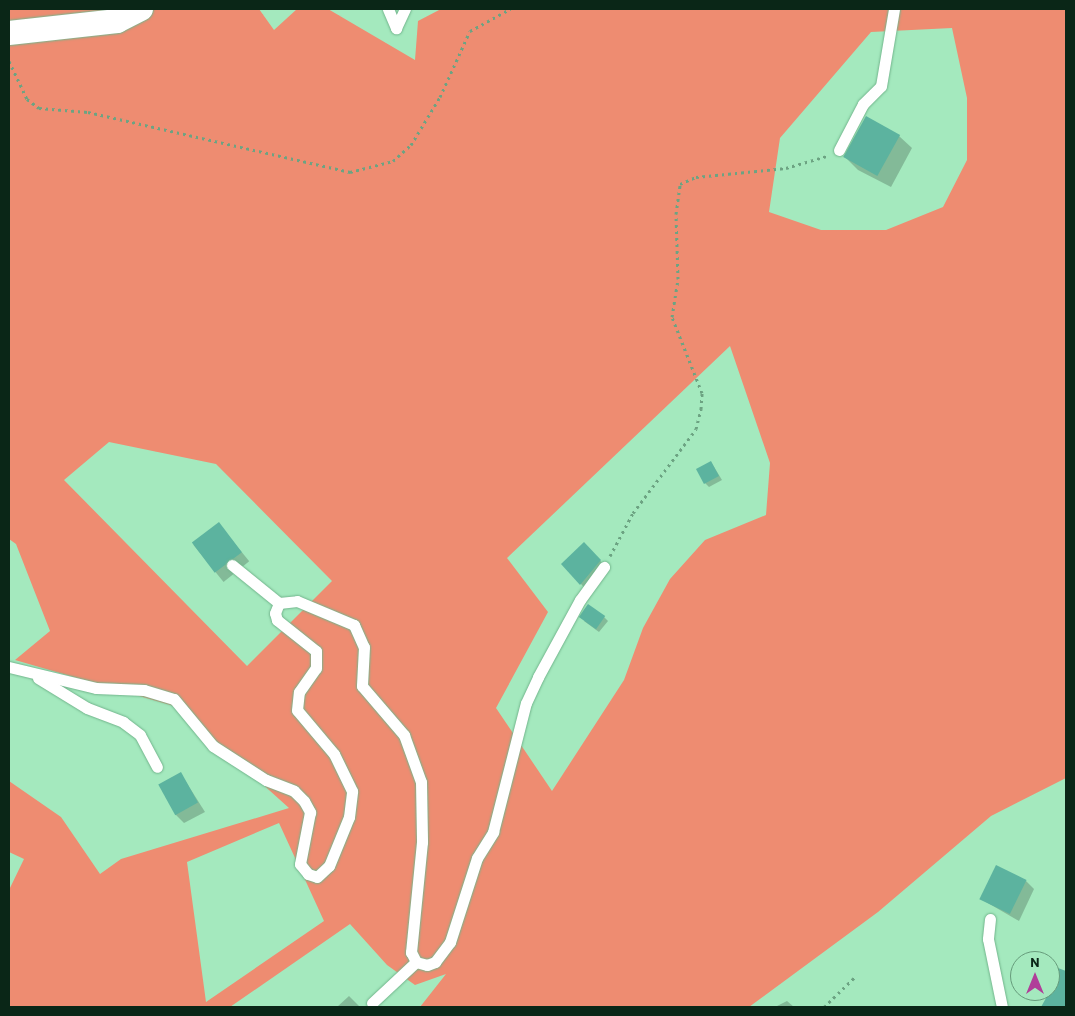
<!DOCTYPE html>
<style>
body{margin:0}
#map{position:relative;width:1075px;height:1016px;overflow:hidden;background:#a4e9be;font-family:Barlow,sans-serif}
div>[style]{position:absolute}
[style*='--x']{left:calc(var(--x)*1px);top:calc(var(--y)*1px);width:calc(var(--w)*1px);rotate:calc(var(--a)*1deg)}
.green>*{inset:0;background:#ee8c71}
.shadow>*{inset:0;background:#0003;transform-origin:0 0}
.building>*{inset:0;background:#5cb39f;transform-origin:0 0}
.path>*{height:3px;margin-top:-1.5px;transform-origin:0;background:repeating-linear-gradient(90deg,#6ca382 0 2.5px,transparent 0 6.5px)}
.roads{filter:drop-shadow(0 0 1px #72b58c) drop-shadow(0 0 1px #72b58c)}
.service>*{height:11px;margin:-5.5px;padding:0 5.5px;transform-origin:5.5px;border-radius:5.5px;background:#fff}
.minor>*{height:24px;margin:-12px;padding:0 12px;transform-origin:12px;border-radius:12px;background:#fff}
span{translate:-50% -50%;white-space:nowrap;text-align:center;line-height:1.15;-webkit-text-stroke:4px #a4e9be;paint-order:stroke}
.frame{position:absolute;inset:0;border:10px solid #0a2617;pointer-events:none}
.north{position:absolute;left:1010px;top:951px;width:50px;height:50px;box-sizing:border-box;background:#a4e9be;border:1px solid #669b7b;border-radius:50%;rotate:0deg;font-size:14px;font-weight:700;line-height:20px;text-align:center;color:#0a2617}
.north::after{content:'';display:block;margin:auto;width:18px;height:22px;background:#b03e99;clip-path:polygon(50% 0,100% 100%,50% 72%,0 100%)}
</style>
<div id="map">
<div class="green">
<i style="clip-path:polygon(evenodd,9px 9px,259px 9px,274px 30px,297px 9px,328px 9px,415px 60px,418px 21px,441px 9px,1066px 9px,1066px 778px,991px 816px,878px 912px,749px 1007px,420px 1007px,446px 974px,415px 985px,387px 965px,350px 924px,230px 1007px,9px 1007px,9px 890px,24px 859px,9px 852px,9px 781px,61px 817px,100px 874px,121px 859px,289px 808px,177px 707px,15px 660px,50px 631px,16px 544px,9px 539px,9px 9px,952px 28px,967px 98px,967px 160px,943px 207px,886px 230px,821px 230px,769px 212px,780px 138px,871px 32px,952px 28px,9px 9px,730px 346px,770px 463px,766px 515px,705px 540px,670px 579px,643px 628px,624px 680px,552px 791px,496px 708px,548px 612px,507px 558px,730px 346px,9px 9px,109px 442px,216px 464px,332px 581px,247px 666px,64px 480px,109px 442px,9px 9px,279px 823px,324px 921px,206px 1002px,187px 862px,279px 823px)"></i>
</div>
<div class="shadow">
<i style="clip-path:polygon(899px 136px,912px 148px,891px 187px,858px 170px,845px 157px)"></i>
<i style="clip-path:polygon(711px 462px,722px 480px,709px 487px,705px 483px)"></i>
<i style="left:219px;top:524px;width:48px;height:33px;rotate:51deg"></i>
<i style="left:584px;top:544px;width:35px;height:30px;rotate:46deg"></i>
<i style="clip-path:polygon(604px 617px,608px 621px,599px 632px,584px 621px)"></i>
<i style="clip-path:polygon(181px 774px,205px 812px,184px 823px,176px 815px)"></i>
<i style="clip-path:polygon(1026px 881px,1034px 889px,1019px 921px,981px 899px)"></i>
<i style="clip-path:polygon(1050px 966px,1066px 972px,1066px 1007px,1043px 1006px,1050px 991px)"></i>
<i style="clip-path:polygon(349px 996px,360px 1007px,337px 1007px)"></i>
<i style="clip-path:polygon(787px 1001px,794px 1007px,775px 1007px)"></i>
</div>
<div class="building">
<i style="left:866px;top:116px;width:39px;height:47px;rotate:29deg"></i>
<i style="left:711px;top:461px;width:17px;height:17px;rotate:62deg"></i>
<i style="left:219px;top:522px;width:38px;height:34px;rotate:53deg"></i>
<i style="clip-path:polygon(584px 542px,601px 560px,580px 585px,561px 564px)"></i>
<i style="left:588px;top:604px;width:21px;height:16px;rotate:35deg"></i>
<i style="left:181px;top:772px;width:35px;height:26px;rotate:61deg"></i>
<i style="left:996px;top:865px;width:34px;height:38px;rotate:26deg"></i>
<i style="clip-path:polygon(1050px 965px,1066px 971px,1066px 1007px,1041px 1007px,1050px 991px)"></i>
</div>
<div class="path">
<i style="--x:9;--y:61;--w:42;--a:64.7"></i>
<i style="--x:27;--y:99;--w:15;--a:37"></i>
<i style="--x:39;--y:108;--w:49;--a:4.7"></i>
<i style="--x:88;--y:112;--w:269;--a:12.9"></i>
<i style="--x:350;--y:172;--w:44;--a:-14.3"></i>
<i style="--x:393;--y:161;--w:24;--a:-42"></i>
<i style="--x:411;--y:145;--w:56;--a:-58.9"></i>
<i style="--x:440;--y:97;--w:72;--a:-65.6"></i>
<i style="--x:470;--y:31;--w:46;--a:-28.8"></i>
<i style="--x:610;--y:556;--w:49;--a:-61.9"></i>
<i style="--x:633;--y:513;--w:105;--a:-53.1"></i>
<i style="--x:696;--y:429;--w:21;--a:-76"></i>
<i style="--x:701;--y:409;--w:16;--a:-86"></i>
<i style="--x:702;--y:393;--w:82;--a:-111.5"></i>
<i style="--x:672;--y:317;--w:38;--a:-81"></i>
<i style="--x:678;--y:279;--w:65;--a:-91.8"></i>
<i style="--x:676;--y:214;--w:30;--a:-82"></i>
<i style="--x:680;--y:184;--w:17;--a:-24"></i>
<i style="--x:696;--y:177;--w:90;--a:-5.7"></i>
<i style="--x:786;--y:168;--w:43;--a:-16.3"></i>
<i style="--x:824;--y:1007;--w:45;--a:-44.1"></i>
</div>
<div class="roads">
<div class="service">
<i style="--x:388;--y:9;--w:21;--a:67"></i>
<i style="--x:396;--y:28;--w:21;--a:-65"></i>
<i style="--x:839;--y:150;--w:52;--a:-62.4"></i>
<i style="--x:863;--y:104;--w:25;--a:-45"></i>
<i style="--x:881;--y:86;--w:78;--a:-80.4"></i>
<i style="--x:232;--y:565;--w:60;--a:39"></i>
<i style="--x:9;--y:667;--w:89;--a:13.6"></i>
<i style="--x:96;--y:688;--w:48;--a:2.4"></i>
<i style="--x:144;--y:690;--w:31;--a:17"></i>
<i style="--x:174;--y:699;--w:61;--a:50.3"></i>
<i style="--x:213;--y:746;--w:63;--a:32.7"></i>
<i style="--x:266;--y:780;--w:30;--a:21"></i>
<i style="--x:294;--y:791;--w:14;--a:45"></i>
<i style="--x:304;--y:801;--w:13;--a:61"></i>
<i style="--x:310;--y:812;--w:53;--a:100.9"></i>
<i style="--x:300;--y:864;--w:13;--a:51"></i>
<i style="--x:308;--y:874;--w:9;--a:18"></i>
<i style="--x:317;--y:877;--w:16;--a:-43"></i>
<i style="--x:329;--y:866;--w:53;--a:-67.8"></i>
<i style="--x:349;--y:817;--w:26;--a:-83"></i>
<i style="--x:352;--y:791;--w:41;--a:-115.9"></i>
<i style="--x:334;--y:754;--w:57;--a:-130.1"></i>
<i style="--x:297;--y:710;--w:18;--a:-84"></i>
<i style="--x:299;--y:692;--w:29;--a:-55"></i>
<i style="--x:316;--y:668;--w:17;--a:-90"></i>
<i style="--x:316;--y:651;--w:50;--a:-141.5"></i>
<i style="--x:277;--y:620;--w:7;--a:-106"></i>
<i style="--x:275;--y:613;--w:11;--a:-68"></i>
<i style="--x:279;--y:603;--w:18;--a:-6"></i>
<i style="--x:297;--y:601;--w:62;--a:22.8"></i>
<i style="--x:354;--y:625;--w:24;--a:66"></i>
<i style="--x:364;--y:647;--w:39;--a:93"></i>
<i style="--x:362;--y:686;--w:65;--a:49.4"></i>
<i style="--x:404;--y:735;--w:50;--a:70.1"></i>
<i style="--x:421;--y:782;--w:60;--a:89"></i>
<i style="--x:422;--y:842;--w:111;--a:95.7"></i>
<i style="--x:411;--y:952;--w:11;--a:63"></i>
<i style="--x:416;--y:962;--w:11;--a:15"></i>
<i style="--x:427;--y:965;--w:9;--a:-21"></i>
<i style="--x:435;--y:962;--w:25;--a:-53"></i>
<i style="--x:450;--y:942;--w:88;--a:-72.2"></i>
<i style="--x:477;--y:858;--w:31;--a:-58"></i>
<i style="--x:493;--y:832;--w:133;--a:-75.7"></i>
<i style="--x:526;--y:703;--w:29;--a:-65"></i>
<i style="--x:538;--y:677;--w:88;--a:-61.4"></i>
<i style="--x:580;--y:600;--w:41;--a:-54"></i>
<i style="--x:38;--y:678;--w:57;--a:31.5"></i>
<i style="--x:87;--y:708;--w:39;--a:21"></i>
<i style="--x:123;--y:722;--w:21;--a:37"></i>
<i style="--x:140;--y:735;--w:36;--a:62"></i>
<i style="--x:990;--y:919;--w:20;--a:96"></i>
<i style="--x:988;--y:939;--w:69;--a:78.4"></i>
<i style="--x:372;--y:1003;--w:60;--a:-43"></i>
</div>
<div class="minor">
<i style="--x:9;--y:33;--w:109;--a:-6.3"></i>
<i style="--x:117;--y:21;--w:27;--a:-27"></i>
</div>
</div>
<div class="frame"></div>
<div class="north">N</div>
</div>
